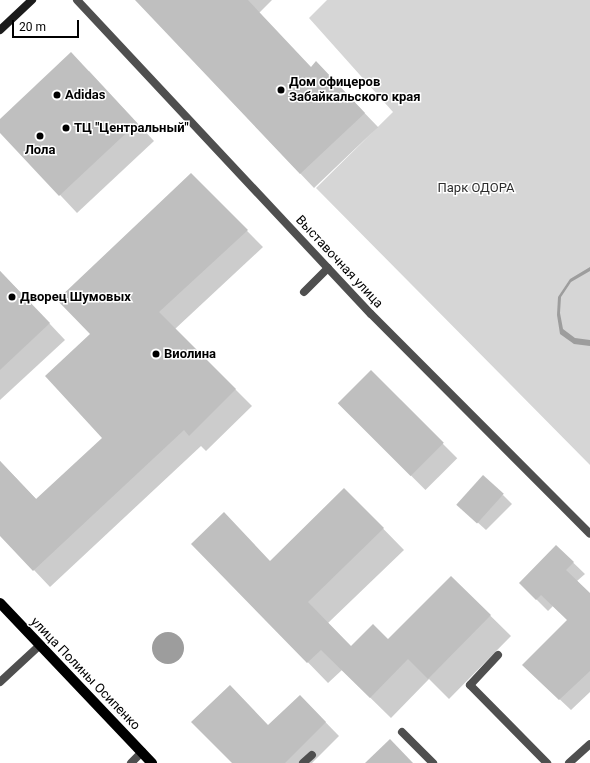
<!DOCTYPE html>
<meta charset="utf-8">
<style>
body{margin:0}
#map{position:relative;width:590px;height:763px;overflow:hidden;background:#fff;font-family:Roboto,sans-serif}
div>[style]{position:absolute}
[style*='--x']{left:calc(var(--x)*1px);top:calc(var(--y)*1px);width:calc(var(--w)*1px);rotate:calc(var(--a)*1deg)}
.green>*{inset:0;background:#d6d6d6}
.water>*{inset:0;background:#9d9d9d}
.round{border-radius:50%}
.shadow>*{inset:0;background:#0003;transform-origin:0 0}
.building>*{inset:0;background:#bfbfbf;transform-origin:0 0}
.lane>*{height:8px;margin:-4px;padding:0 4px;transform-origin:4px;border-radius:4px;background:#4f4f4f}
.street>*{height:8px;margin:-4px;padding:0 4px;transform-origin:4px;border-radius:4px;background:#4f4f4f}
.secondary>*{height:8px;margin:-4px;padding:0 4px;transform-origin:4px;border-radius:4px;background:#1c1c1c}
.primary>*{height:10px;margin:-5px;padding:0 5px;transform-origin:5px;border-radius:5px;background:#000}
.dots>*{width:11px;height:11px;translate:-50% -50%;box-sizing:border-box;border:2px solid #fff;border-radius:50%}
span{translate:-50% -50%;white-space:nowrap;text-align:center;line-height:1.15;-webkit-text-stroke:3px #fff;paint-order:stroke}
.poi-label{font-size:13px;color:#000;font-weight:700}
.left{translate:0 -50%;text-align:left}
.park-label{font-size:13px;color:#2d2d2d}
.street-label{font-size:13px;color:#000}
.scale{position:absolute;left:12px;top:20px;width:67px;height:18px;box-sizing:border-box;border:2px solid #000;border-top:0;padding-left:5px;font-size:12px;line-height:14px;white-space:nowrap;color:#000;-webkit-text-stroke:3px #fff;paint-order:stroke}
</style>
<div id="map">
<div class="green">
<i style="clip-path:polygon(327px 0,590px 0,590px 465px,316px 188px,393px 112px,309px 18px)"></i>
</div>
<div class="water">
<i style="clip-path:polygon(590px 267px,590px 271px,571px 282px,561px 297px,560px 313px,563px 329px,575px 338px,590px 340px,590px 346px,574px 344px,560px 334px,557px 315px,558px 297px,570px 279px)"></i>
<i class="round" style="left:152px;top:632px;width:32px;height:32px"></i>
</div>
<div class="shadow">
<i style="clip-path:polygon(136px 0,272px 0,259px 13px,311px 68px,330px 77px,378px 127px,314px 188px)"></i>
<i style="clip-path:polygon(89px 71px,154px 141px,77px 213px,0 131px,0 120px)"></i>
<i style="clip-path:polygon(191px 174px,263px 247px,175px 329px,252px 406px,206px 451px,201px 446px,50px 587px,0 534px,0 461px,37px 500px,104px 438px,92px 334px)"></i>
<i style="clip-path:polygon(0 271px,65px 340px,0 400px)"></i>
<i style="left:371px;top:372px;width:122px;height:45px;rotate:45deg"></i>
<i style="clip-path:polygon(503px 495px,512px 504px,486px 530px,465px 511px)"></i>
<i style="clip-path:polygon(365px 510px,404px 550px,328px 623px,351px 647px,388px 641px,451px 577px,511px 636px,449px 699px,429px 679px,391px 718px,342px 670px,328px 683px,193px 544px,271px 562px)"></i>
<i style="clip-path:polygon(556px 546px,585px 574px,577px 581px,590px 594px,590px 692px,571px 710px,535px 676px,568px 620px,553px 606px,548px 611px,520px 583px)"></i>
<i style="clip-path:polygon(300px 696px,339px 736px,312px 763px,233px 763px)"></i>
</div>
<div class="building">
<i style="clip-path:polygon(135px 0,248px 0,311px 67px,316px 61px,365px 113px,300px 174px)"></i>
<i style="clip-path:polygon(71px 52px,137px 123px,59px 196px,0 133px,0 119px)"></i>
<i style="clip-path:polygon(191px 173px,248px 230px,159px 312px,236px 389px,189px 436px,184px 430px,33px 571px,0 536px,0 461px,36px 499px,102px 438px,45px 376px,90px 334px,57px 300px)"></i>
<i style="clip-path:polygon(0 271px,50px 323px,0 370px)"></i>
<i style="left:371px;top:370px;width:103px;height:47px;rotate:45deg"></i>
<i style="left:483px;top:475px;width:28px;height:40px;rotate:42deg"></i>
<i style="clip-path:polygon(344px 488px,384px 528px,308px 602px,351px 646px,373px 624px,388px 639px,451px 576px,491px 615px,428px 679px,408px 659px,370px 698px,321px 650px,307px 663px,191px 544px,224px 512px,270px 561px)"></i>
<i style="clip-path:polygon(556px 545px,574px 562px,566px 570px,590px 593px,590px 671px,559px 700px,522px 665px,567px 620px,541px 595px,536px 600px,519px 583px)"></i>
<i style="clip-path:polygon(230px 685px,268px 725px,300px 695px,326px 722px,285px 763px,232px 763px,191px 722px)"></i>
<i style="clip-path:polygon(390px 739px,413px 763px,365px 763px)"></i>
</div>
<div class="lane">
<i style="--x:304;--y:292;--w:34;--a:-45"></i>
<i style="--x:498;--y:655;--w:41;--a:133"></i>
<i style="--x:470;--y:685;--w:110;--a:45.4"></i>
<i style="--x:402;--y:732;--w:44;--a:45"></i>
<i style="--x:303;--y:763;--w:12;--a:-42"></i>
</div>
<div class="street">
<i style="--x:77;--y:0;--w:430;--a:46.9"></i>
<i style="--x:371;--y:314;--w:310;--a:45.1"></i>
<i style="--x:0;--y:682;--w:54;--a:-42.8"></i>
<i style="--x:131;--y:763;--w:16;--a:-45"></i>
<i style="--x:569;--y:763;--w:28;--a:-42"></i>
</div>
<div class="secondary">
<i style="--x:0;--y:30;--w:44;--a:-43.2"></i>
</div>
<div class="primary">
<i style="--x:0;--y:603;--w:221;--a:46.5"></i>
</div>
<div class="dots">
<i style="left:281px;top:90px;background:#000"></i>
<i style="left:57px;top:95px;background:#000"></i>
<i style="left:66px;top:128px;background:#000"></i>
<i style="left:40px;top:136px;background:#000"></i>
<i style="left:12px;top:297px;background:#000"></i>
<i style="left:156px;top:354px;background:#000"></i>
</div>
<div class="poi-label">
<span class="left" style="left:289px;top:90px">Дом офицеров<br>Забайкальского края</span>
<span class="left" style="left:65px;top:95px">Adidas</span>
<span class="left" style="left:74px;top:128px">ТЦ "Центральный"</span>
<span style="left:40px;top:150px">Лола</span>
<span class="left" style="left:20px;top:297px">Дворец Шумовых</span>
<span class="left" style="left:164px;top:354px">Виолина</span>
</div>
<div class="park-label">
<span style="left:476px;top:188px">Парк ОДОРА</span>
</div>
<div class="street-label">
<span style="left:339px;top:262px;rotate:47deg">Выставочная улица</span>
<span style="left:85px;top:674px;rotate:46deg">улица Полины Осипенко</span>
</div>
<div class="scale">20 m</div>
</div>
